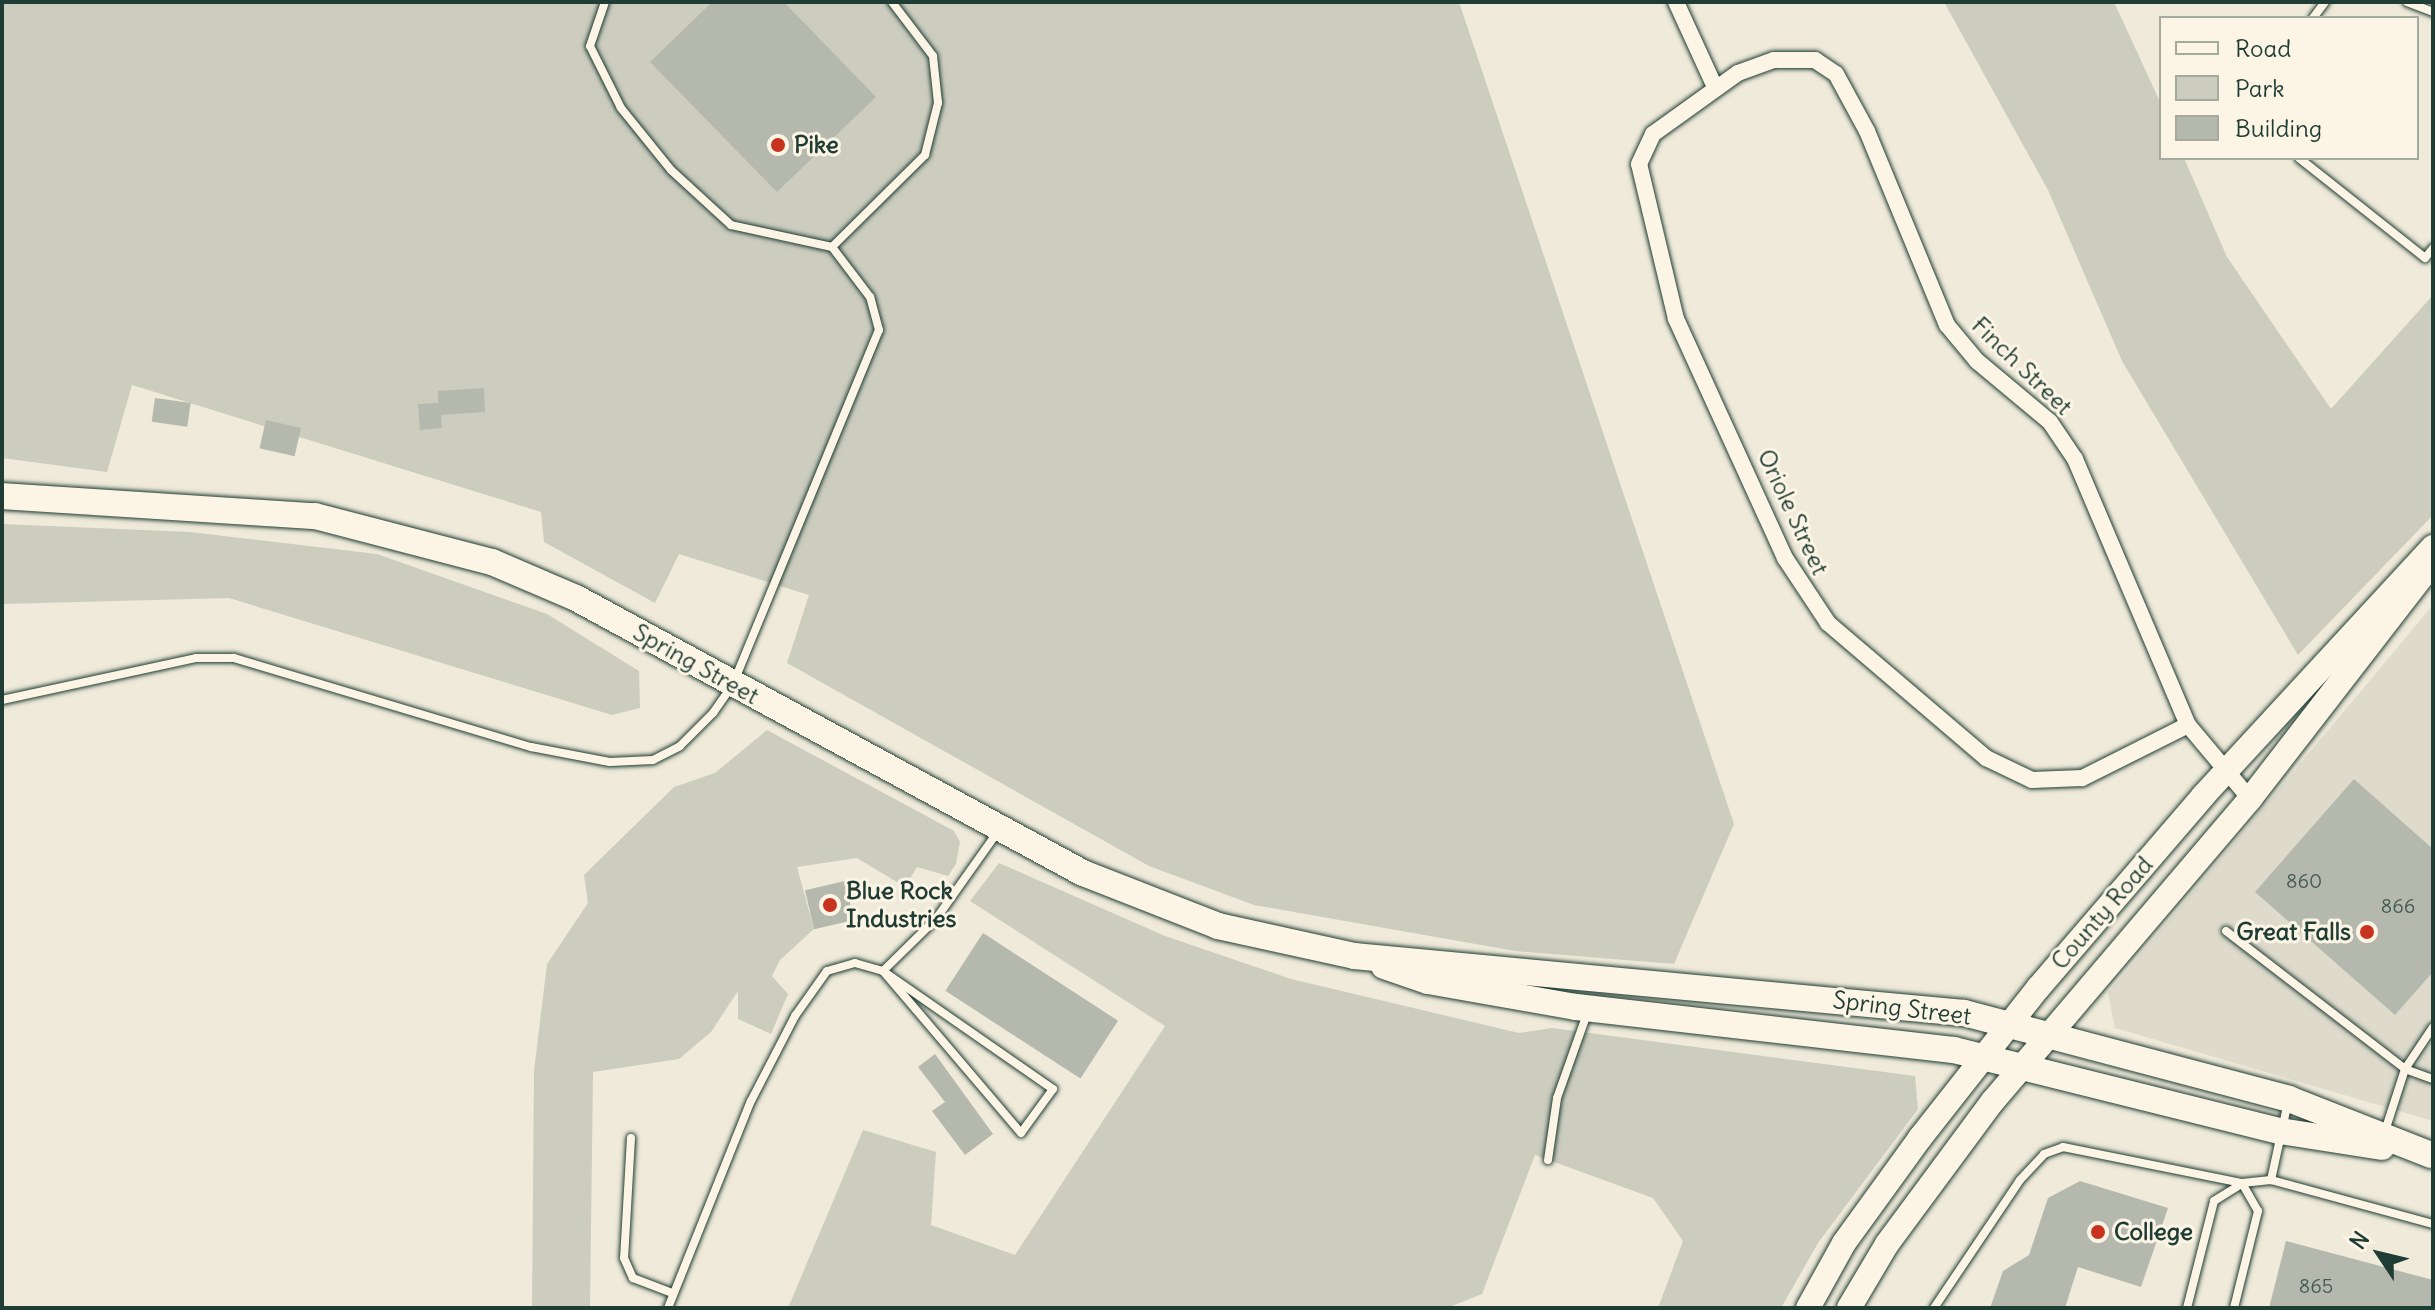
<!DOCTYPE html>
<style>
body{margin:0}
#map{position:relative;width:2435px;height:1310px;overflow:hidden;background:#efeada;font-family:Delius,sans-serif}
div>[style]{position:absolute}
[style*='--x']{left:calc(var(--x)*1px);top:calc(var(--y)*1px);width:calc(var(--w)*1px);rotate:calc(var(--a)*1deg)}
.built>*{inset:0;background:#dedbcc}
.green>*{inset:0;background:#cccdbf}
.building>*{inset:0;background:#b5b9ad;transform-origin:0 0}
.roads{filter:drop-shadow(0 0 2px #1f3d34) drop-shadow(0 0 2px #1f3d34)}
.lane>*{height:8px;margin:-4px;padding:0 4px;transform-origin:4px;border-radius:4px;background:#fcf5e5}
.street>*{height:16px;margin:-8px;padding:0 8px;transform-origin:8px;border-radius:8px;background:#fcf5e5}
.secondary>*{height:24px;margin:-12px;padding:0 12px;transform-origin:12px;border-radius:12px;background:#fcf5e5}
.primary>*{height:26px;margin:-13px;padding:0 13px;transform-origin:13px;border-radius:13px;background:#fcf5e5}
.dots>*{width:22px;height:22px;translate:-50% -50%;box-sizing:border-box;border:4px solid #fcf5e5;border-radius:50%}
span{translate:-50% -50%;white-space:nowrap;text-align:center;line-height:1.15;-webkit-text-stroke:6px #fcf5e5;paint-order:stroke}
.number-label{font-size:20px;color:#445c52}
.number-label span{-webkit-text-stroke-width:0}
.poi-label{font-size:24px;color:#1f3d34;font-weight:700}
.left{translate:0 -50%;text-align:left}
.right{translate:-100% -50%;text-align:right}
.street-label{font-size:24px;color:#1f3d34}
.frame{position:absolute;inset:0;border:4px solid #1f3d34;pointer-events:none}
.legend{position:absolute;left:2159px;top:16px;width:260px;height:144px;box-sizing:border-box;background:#fcf5e5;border:2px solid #a4ab9e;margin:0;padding:10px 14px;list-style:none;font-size:24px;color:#1f3d34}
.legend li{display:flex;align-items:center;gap:16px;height:40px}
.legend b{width:40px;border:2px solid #a4ab9e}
.north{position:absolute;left:2339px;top:1214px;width:80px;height:80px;-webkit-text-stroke:6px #fcf5e5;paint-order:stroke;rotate:305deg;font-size:22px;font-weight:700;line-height:32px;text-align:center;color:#1f3d34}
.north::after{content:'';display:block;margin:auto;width:28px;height:36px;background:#1f3d34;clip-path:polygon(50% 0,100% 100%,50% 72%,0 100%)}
</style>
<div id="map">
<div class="built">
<i style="clip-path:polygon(2433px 605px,2433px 1121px,2115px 1028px,2108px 993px)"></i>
</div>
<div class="green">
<i style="clip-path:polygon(2px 2px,1459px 2px,1734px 824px,1674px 964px,1515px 951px,1254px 905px,1149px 866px,787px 663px,809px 595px,679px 554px,655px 603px,544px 542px,541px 512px,132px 385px,107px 472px,2px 458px)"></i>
<i style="clip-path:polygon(1944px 2px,2114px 2px,2161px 104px,2161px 158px,2184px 158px,2227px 257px,2331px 409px,2433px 295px,2433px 515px,2298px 655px,2122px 361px,2048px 190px)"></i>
<i style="clip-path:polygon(2px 524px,190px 532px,377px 554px,547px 614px,639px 671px,640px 708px,612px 715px,229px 598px,2px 604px)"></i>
<i style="clip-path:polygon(767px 730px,954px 831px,960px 842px,956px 864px,948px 876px,917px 867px,905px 887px,857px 858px,797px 867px,814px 929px,780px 960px,772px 976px,788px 994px,771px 1034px,738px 1019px,738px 991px,711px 1032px,679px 1059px,593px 1072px,590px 1308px,532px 1308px,534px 1071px,547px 964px,588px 903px,584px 875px,674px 787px,715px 773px)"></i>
<i style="clip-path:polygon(999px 863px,1165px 936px,1291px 979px,1519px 1033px,1552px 1028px,1915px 1076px,1918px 1109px,1818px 1243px,1781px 1308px,1658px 1308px,1683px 1241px,1653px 1198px,1535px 1155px,1482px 1294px,1447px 1308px,788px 1308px,863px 1130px,936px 1152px,931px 1225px,1015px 1255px,1165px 1026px,970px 901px)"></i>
</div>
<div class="building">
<i style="clip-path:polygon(712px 2px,784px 2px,876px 97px,777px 192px,650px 62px)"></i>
<i style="clip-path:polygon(484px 388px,485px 412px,441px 415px,442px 428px,420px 430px,418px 404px,438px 403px,438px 391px)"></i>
<i style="left:155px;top:398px;width:36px;height:24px;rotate:8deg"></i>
<i style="left:266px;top:420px;width:36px;height:29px;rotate:13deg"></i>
<i style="clip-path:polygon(2354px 779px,2433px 849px,2433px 972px,2395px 1015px,2255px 892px)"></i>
<i style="left:845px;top:881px;width:40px;height:41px;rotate:77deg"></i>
<i style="left:983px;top:933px;width:161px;height:69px;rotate:33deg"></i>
<i style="clip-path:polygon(935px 1054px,993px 1134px,965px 1155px,932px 1111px,945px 1102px,918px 1067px)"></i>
<i style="clip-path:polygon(2080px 1181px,2168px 1208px,2141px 1287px,2078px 1267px,2065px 1308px,1990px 1308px,2003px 1271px,2029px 1255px,2048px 1198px)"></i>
<i style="clip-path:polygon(2286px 1241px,2433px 1280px,2433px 1308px,2269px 1308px)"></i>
</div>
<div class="roads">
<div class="lane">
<i style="--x:2407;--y:2;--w:28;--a:21"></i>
<i style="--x:2313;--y:18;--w:20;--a:-53"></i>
<i style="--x:2299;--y:158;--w:161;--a:38.4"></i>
<i style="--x:2425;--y:258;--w:13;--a:-51"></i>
<i style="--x:832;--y:247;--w:131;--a:-44.7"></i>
<i style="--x:925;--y:155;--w:54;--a:-76"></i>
<i style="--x:938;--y:103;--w:47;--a:-96.1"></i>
<i style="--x:933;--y:56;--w:68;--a:-127.2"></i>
<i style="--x:2;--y:700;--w:198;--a:-12.2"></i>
<i style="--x:196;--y:658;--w:38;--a:0"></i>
<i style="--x:234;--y:658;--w:310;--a:16.7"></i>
<i style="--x:531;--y:747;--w:80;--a:10.8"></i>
<i style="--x:610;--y:762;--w:43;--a:-2.7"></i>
<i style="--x:653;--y:760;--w:30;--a:-27"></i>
<i style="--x:680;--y:746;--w:47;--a:-45"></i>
<i style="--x:713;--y:713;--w:35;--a:-55"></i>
<i style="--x:733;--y:684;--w:383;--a:-67.6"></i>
<i style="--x:879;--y:330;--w:34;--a:-105"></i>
<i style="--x:870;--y:297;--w:63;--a:-127.2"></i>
<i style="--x:832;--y:247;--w:103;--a:-167.7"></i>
<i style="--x:731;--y:225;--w:81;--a:-137.5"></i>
<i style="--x:671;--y:170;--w:80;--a:-128.9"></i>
<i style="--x:621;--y:108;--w:69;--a:-116.6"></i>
<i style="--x:590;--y:46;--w:46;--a:-71.2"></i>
<i style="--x:2226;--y:931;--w:226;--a:37.6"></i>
<i style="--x:2405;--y:1069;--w:50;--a:-56.3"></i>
<i style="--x:2288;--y:1102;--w:80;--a:102.3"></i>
<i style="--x:2271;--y:1180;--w:168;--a:15.2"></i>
<i style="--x:2385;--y:1131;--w:65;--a:-72.1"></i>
<i style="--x:2405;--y:1069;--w:30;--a:20"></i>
<i style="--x:631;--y:1138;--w:120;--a:93.3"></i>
<i style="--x:624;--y:1258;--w:22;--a:66"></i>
<i style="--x:633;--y:1278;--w:42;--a:21"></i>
<i style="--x:1548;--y:1160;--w:63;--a:-81.7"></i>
<i style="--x:1557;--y:1098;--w:92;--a:-70.4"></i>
<i style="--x:668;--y:1308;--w:223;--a:-68.2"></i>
<i style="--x:751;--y:1101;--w:96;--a:-62.6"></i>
<i style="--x:795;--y:1016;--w:55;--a:-54.6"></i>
<i style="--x:827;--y:971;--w:29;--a:-16"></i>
<i style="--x:855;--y:963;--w:29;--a:16"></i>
<i style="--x:883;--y:971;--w:207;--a:34.8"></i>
<i style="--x:1053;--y:1089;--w:54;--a:126"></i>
<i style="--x:1021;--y:1133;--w:213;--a:-130.4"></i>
<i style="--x:883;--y:971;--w:74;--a:-44.5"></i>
<i style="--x:936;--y:919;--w:109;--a:-54.7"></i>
<i style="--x:1934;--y:1308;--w:154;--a:-56.1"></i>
<i style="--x:2020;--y:1180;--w:35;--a:-47"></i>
<i style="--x:2044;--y:1154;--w:20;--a:-20"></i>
<i style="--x:2063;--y:1147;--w:183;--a:11.4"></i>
<i style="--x:2242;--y:1183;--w:29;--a:-6"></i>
<i style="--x:2187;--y:1308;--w:110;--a:-75.8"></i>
<i style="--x:2214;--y:1201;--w:32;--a:-32"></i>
<i style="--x:2234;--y:1308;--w:100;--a:-76.1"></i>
<i style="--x:2258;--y:1211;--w:32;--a:-120"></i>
</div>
<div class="street">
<i style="--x:1676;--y:2;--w:94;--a:65.4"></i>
<i style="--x:2188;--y:725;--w:119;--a:153.4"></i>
<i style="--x:2082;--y:778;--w:50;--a:177.7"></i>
<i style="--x:2032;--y:780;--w:51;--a:-154.4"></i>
<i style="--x:1986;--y:758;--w:208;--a:-139.5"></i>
<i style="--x:1828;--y:623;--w:78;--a:-123.5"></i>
<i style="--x:1785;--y:558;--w:263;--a:-114.5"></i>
<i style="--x:1676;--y:319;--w:159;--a:-103.4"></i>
<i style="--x:1639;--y:164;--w:33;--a:-65"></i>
<i style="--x:1653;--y:134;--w:105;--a:-35.7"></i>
<i style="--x:1738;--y:73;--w:38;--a:-20"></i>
<i style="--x:1774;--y:60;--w:41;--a:0"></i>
<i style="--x:1815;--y:60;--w:25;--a:34"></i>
<i style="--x:1836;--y:74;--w:65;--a:61.5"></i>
<i style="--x:1867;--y:131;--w:210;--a:67.6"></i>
<i style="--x:1947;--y:325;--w:47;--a:50.2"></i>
<i style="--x:1977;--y:361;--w:95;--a:39.9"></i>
<i style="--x:2050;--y:422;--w:45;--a:56"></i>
<i style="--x:2075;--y:459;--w:289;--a:67"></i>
<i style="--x:2188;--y:725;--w:97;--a:50"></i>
</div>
<div class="secondary">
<i style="--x:1808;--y:1308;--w:74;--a:-61"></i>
<i style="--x:1844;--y:1243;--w:130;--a:-54.1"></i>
<i style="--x:1920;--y:1138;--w:192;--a:-51.8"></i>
<i style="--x:2039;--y:987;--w:252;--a:-49.3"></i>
<i style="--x:2203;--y:796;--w:339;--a:-47.3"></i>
<i style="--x:1849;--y:1308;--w:74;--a:-59.3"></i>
<i style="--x:1887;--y:1244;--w:178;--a:-53.5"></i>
<i style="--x:1993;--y:1101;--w:397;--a:-49.6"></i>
<i style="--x:2250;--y:799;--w:299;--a:-52.3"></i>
</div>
<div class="primary">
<i style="--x:2;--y:496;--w:314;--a:3.7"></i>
<i style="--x:315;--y:516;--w:183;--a:14.6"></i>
<i style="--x:492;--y:562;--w:91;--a:23.2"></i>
<i style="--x:576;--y:598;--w:577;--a:28.48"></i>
<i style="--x:1083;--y:873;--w:145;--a:21.4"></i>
<i style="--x:1218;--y:926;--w:139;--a:12.4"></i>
<i style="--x:1354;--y:956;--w:613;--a:5.34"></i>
<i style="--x:1964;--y:1013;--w:336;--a:14.8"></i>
<i style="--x:2289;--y:1099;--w:153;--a:21.5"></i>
<i style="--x:1384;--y:966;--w:46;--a:18.8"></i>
<i style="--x:1428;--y:981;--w:150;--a:10"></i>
<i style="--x:1576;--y:1007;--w:380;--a:6.5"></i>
<i style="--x:1954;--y:1050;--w:336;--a:14"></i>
<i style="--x:2280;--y:1131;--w:103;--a:8.9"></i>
</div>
</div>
<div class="dots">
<i style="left:778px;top:145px;background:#c8321e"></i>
<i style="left:830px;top:905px;background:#c8321e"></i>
<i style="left:2367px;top:932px;background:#c8321e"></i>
<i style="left:2098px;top:1232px;background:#c8321e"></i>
</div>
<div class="number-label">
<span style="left:2304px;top:880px">860</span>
<span style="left:2398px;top:905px">866</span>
<span style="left:2316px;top:1285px">865</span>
</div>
<div class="poi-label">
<span class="left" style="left:794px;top:145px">Pike</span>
<span class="left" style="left:846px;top:905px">Blue Rock<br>Industries</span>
<span class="right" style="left:2351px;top:932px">Great Falls</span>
<span class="left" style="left:2114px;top:1232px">College</span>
</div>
<div class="street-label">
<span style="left:2022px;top:366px;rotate:44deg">Finch Street</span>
<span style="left:1793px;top:512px;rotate:65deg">Oriole Street</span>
<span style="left:696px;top:664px;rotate:29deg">Spring Street</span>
<span style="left:2102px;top:913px;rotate:-49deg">County Road</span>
<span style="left:1902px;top:1008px;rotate:7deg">Spring Street</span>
</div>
<div class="frame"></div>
<ul class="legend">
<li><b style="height:10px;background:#fcf5e5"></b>Road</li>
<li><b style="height:22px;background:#cccdbf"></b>Park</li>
<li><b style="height:22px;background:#b5b9ad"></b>Building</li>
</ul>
<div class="north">N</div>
</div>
